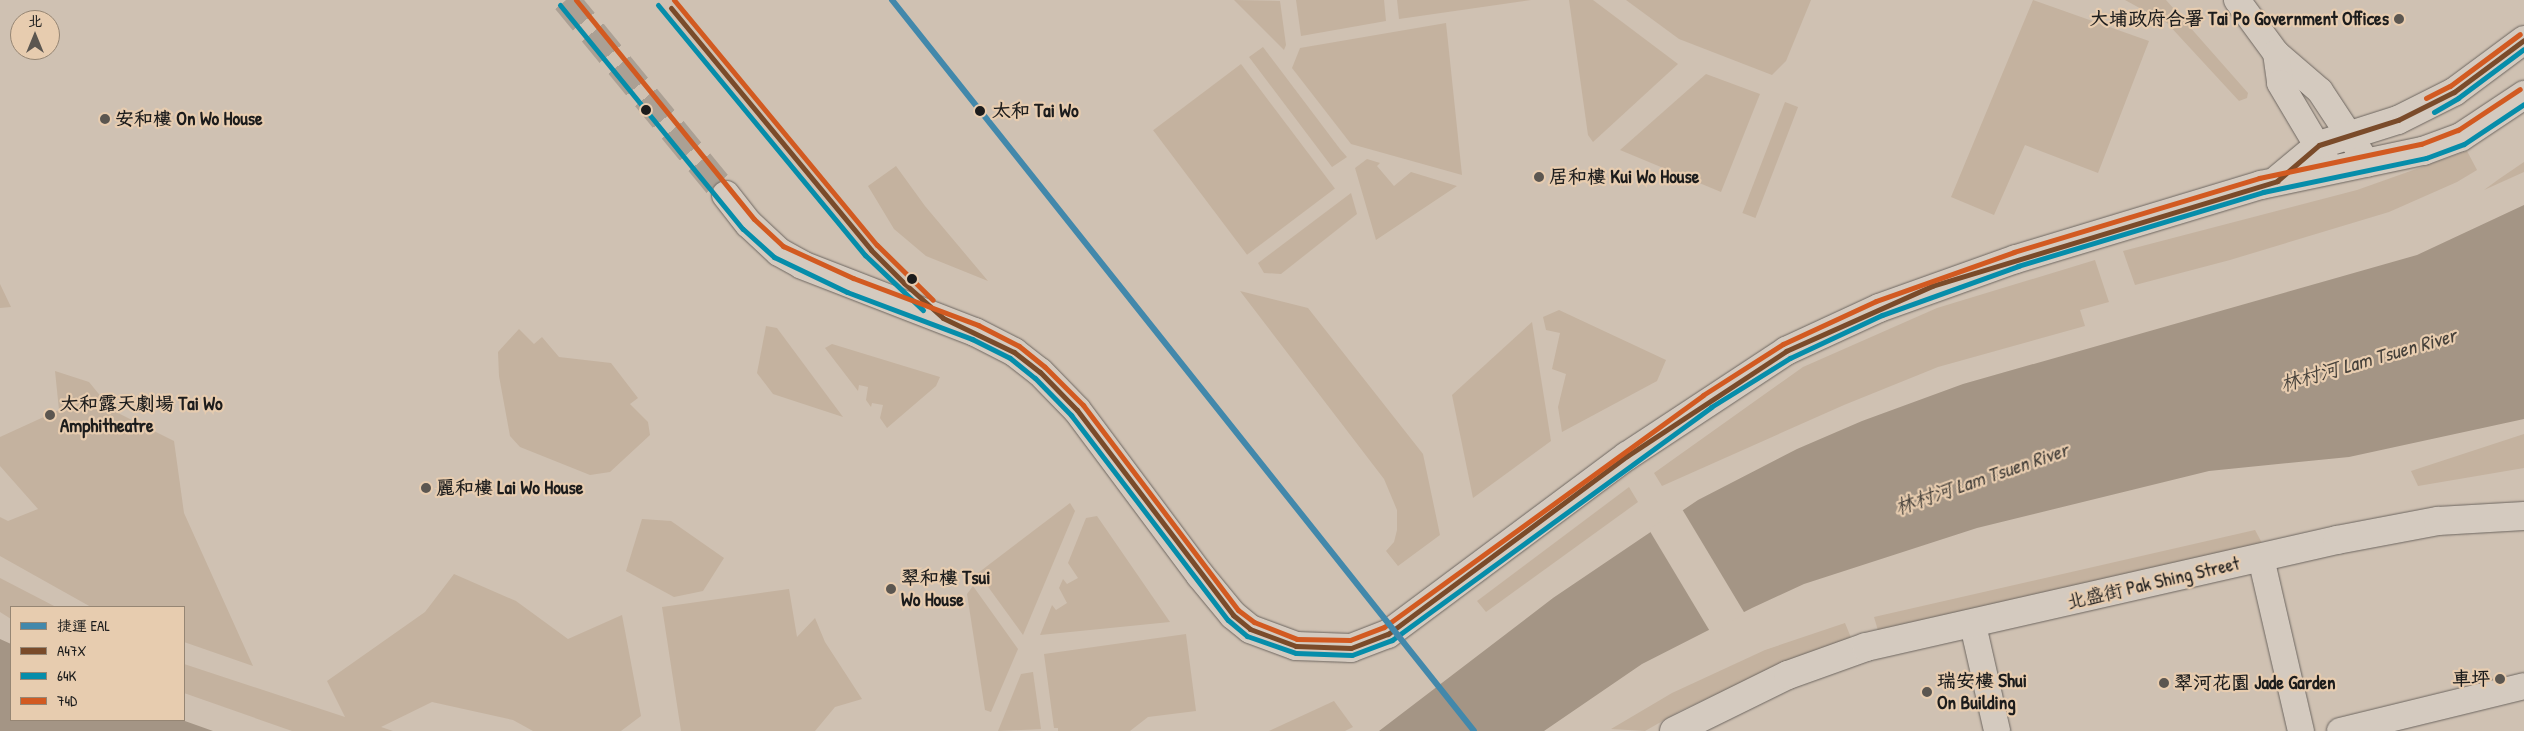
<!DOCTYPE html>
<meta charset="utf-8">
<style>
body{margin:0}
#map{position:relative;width:2524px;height:731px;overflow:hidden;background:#cfc1b2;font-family:"Patrick Hand","LXGW WenKai TC",sans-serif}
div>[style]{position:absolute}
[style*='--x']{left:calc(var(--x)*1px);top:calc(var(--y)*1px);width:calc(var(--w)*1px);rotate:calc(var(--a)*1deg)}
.green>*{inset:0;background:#c4b29f;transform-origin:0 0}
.water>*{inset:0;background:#a49585}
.pier>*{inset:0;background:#cfc1b2;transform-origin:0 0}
.secondary-tunnel>*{height:28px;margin-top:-14px;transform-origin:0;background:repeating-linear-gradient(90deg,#aba094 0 28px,transparent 0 42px)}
.roads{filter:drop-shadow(0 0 1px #6d6660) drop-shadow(0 0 1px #6d6660)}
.street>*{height:26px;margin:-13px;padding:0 13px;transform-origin:13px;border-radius:13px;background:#d4cabf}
.secondary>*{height:28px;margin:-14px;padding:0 14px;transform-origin:14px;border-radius:14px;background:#d4cabf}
.bus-1>*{height:5px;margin:-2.5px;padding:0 2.5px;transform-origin:2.5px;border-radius:2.5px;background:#7a4b2a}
.bus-2>*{height:5px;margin:-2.5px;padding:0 2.5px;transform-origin:2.5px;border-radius:2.5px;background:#068daa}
.bus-3>*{height:5px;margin:-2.5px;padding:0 2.5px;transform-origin:2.5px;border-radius:2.5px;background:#d25a21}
.metro-1>*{height:6px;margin:-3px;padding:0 3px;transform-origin:3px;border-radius:3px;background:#4288ab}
.dots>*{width:14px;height:14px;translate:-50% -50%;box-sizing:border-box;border:2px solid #e7ccaf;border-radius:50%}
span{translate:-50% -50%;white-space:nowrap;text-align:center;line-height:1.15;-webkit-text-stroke:4.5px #e7ccaf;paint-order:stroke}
.poi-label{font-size:19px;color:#1c1c1c;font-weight:700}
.right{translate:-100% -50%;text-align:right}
.left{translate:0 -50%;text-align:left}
.stop-label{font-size:19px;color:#1c1c1c;font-weight:700}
.street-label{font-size:19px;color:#1c1c1c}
.water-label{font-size:20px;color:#45403a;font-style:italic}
.legend{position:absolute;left:10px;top:606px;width:175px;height:115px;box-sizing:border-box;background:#e7ccaf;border:1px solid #968674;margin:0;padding:6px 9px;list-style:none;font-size:15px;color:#1c1c1c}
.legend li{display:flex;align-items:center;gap:10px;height:25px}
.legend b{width:25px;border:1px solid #968674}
.north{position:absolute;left:10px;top:10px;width:50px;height:50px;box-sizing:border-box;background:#e7ccaf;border:1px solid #968674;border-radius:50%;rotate:0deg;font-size:14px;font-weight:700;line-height:20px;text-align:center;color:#1c1c1c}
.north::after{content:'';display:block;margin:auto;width:18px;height:22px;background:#5b5650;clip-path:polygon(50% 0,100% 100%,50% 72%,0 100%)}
</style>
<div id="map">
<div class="green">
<i style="clip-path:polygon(1234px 0,1280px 1px,1286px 45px,1284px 50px)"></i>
<i style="clip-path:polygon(1296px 0,1384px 0,1386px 21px,1301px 36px)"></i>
<i style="clip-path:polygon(1397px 0,1531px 0,1399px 19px)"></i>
<i style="clip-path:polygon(1569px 0,1593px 0,1678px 64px,1593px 142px,1588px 135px)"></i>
<i style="clip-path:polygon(1626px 0,1811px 0,1786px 61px,1772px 75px,1679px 39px)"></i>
<i style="clip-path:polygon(2033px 0,2149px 41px,2098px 173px,2025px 145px,1994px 215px,1951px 197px)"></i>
<i style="clip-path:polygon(2125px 0,2166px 0,2248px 93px,2247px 98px,2239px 101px,2167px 23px)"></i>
<i style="clip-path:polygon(1446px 23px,1462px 175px,1351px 144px,1292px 68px,1300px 48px)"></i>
<i style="clip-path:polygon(1263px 47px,1340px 149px,1347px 157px,1332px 167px,1249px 57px)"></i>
<i style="left:1241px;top:64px;width:156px;height:110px;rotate:53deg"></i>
<i style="clip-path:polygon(1706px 74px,1760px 94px,1721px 192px,1620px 150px)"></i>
<i style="left:1785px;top:102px;width:14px;height:119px;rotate:21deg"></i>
<i style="clip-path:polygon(2467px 151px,2477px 170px,2457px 182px,2389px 212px,2230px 260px,2135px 285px,2123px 251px,2357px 190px)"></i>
<i style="clip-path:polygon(1367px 159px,1380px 163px,1377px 166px,1394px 186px,1411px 172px,1457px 186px,1376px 240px,1355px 168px)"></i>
<i style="clip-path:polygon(2524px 162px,2524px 172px,2484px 190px,2499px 179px)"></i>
<i style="clip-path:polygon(896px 166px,925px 206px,988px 281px,926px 256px,894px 229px,868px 186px)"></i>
<i style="clip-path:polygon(1351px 193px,1357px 214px,1281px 274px,1264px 273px,1258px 263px)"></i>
<i style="clip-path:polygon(2095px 260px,2109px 302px,2080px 310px,2085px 326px,1938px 367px,1844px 405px,1662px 486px,1654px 473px,1803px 367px,1937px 308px)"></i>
<i style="clip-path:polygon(0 284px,11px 307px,0 308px)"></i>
<i style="clip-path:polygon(1240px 291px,1308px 308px,1423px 454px,1440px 535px,1398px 566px,1386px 551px,1394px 542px,1397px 530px,1397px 510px,1384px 479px)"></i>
<i style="clip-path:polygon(1559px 310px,1666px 360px,1657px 381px,1562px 432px,1558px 407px,1566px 374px,1552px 369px,1560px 333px,1546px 330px,1543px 317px)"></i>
<i style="clip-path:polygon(1532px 322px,1551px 441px,1473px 498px,1452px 395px)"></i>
<i style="clip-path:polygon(766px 326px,777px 328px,843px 417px,773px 394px,757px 373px)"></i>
<i style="clip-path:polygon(519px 329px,534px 344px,542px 337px,559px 357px,611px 363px,638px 398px,630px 404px,648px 422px,650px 435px,610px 472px,590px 475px,520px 447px,510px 436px,499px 376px,498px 352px)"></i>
<i style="clip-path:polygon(832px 344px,940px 377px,936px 386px,887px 428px,880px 418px,883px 405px,872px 403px,871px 407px,866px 400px,868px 387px,859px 385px,858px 391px,825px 348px)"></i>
<i style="clip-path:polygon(55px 371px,89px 382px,112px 410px,174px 441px,184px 513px,253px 666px,184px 642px,184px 607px,91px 607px,0 556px,0 517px,8px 521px,38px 509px,0 466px,0 437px,59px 410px)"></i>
<i style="clip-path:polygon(2524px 434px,2524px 468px,2418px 486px,2411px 471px)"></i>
<i style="clip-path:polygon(1629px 487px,1638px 502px,1486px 612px,1477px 601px)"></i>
<i style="clip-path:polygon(1070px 503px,1075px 511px,1023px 635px,978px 573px)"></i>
<i style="clip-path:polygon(1097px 516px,1170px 622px,1040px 635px,1052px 605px,1056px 610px,1067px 603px,1059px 588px,1063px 579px,1067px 584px,1078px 578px,1068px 563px,1086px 518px)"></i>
<i style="clip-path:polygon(642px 519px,671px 521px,724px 558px,703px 591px,674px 597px,626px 571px)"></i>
<i style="clip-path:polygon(2255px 530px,2262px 543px,1879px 634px,1874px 617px)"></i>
<i style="clip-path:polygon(454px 574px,516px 601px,568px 639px,622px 615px,641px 716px,621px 731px,533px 731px,513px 720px,432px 702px,381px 727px,393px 731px,292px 731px,184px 693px,184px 664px,345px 717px,327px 681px,425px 612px)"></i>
<i style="clip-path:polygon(0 578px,56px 607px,11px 607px,11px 619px,0 612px)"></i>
<i style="clip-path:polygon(973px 586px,1018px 649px,991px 712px,985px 710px,967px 594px)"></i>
<i style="clip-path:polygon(789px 589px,797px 637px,815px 618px,825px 642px,862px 699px,835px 707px,815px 731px,681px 731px,662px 607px)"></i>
<i style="clip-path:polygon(1845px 623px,1852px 640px,1756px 676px,1680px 711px,1645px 731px,1611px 729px,1672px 693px,1765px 650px)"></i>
<i style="clip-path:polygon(1186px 634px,1196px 711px,1148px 717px,1130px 731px,1058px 731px,1058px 728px,1054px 728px,1044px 654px)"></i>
<i style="clip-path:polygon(1033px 672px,1041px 729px,998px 731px,1021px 674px)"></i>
<i style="clip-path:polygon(1334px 701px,1353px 727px,1345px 731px,1269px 731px)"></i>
</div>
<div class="water">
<i style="clip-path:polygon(2524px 205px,2524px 419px,2349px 457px,2209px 471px,1977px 528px,1804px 584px,1752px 608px,1642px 664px,1544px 731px,1379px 731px,1553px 598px,1698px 500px,1797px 449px,1862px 421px,1963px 384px,2417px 255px)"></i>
<i style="clip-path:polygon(0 639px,11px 644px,11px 720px,182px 720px,213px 731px,0 731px)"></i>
</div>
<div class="pier">
<i style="left:1682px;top:509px;width:122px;height:39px;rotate:59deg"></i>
</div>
<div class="secondary-tunnel">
<i style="--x:566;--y:0;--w:252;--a:50.6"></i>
</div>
<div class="roads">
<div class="street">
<i style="--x:2237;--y:0;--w:66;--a:53.7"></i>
<i style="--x:2276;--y:53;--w:58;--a:40.8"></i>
<i style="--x:2320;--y:91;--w:87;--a:56.7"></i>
<i style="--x:2276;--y:53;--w:30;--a:82"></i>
<i style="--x:2280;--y:83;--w:94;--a:59.3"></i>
<i style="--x:2261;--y:558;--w:178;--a:77"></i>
<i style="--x:1973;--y:625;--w:109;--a:77.2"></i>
<i style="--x:2340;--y:731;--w:189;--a:-13.7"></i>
</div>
<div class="secondary">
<i style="--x:2278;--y:179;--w:53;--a:-39.7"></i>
<i style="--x:2319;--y:145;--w:83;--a:-17.6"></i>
<i style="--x:2398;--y:120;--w:63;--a:-26.6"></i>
<i style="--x:2454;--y:92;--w:87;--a:-36.6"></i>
<i style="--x:726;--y:195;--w:37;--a:52"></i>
<i style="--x:749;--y:224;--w:41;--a:43"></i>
<i style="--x:779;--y:252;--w:26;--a:29"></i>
<i style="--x:802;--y:265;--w:186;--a:21.2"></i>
<i style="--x:975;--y:332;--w:44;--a:27.1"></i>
<i style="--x:1014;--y:352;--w:33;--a:38"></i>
<i style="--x:1040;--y:372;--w:53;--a:45.8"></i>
<i style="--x:1077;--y:410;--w:206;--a:53.3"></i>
<i style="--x:1200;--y:575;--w:52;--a:50.5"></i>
<i style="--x:1233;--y:615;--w:22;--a:39"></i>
<i style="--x:1250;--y:629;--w:49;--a:20.3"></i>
<i style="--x:1296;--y:646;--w:55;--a:2.1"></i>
<i style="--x:1351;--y:648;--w:40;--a:-21"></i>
<i style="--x:1388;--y:634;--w:298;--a:-36.7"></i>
<i style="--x:1627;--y:456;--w:191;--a:-33.4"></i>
<i style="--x:1786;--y:351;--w:102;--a:-24.8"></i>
<i style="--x:1879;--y:308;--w:145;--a:-19.7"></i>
<i style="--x:2016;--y:259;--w:256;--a:-16.8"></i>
<i style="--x:2261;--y:185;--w:166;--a:-11.9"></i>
<i style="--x:2423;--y:151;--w:40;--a:-20.2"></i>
<i style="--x:2461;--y:137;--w:76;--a:-33.7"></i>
<i style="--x:1674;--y:731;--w:127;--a:-26.2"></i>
<i style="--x:1788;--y:675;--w:83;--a:-19.7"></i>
<i style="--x:1866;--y:647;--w:483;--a:-12.8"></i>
<i style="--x:2337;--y:540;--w:103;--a:-10.7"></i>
<i style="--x:2438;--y:521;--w:86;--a:-3.3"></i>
</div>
</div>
<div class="bus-1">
<i style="--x:671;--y:8;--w:314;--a:50.4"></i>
<i style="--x:871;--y:250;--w:47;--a:45"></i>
<i style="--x:904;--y:283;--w:52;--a:41.9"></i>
<i style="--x:943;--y:318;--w:79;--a:25.6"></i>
<i style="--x:1014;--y:352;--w:33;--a:38"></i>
<i style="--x:1040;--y:372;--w:53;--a:45.8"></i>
<i style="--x:1077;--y:410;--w:258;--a:52.7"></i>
<i style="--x:1233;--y:615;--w:22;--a:39"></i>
<i style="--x:1250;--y:629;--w:49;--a:20.3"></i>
<i style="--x:1296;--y:646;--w:55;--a:2.1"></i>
<i style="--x:1351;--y:648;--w:40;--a:-21"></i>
<i style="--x:1388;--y:634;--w:298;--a:-36.7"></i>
<i style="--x:1627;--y:456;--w:191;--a:-33.4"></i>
<i style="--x:1786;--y:351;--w:160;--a:-24"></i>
<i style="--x:1932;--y:286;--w:361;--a:-16.9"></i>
<i style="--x:2277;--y:181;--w:55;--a:-40.6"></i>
<i style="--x:2319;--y:145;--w:83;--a:-17.6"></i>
<i style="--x:2398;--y:120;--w:63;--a:-26.6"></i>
<i style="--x:2454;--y:92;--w:87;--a:-36.6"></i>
</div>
<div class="bus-2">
<i style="--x:560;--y:5;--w:289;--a:50.8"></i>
<i style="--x:743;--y:229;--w:42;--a:42.1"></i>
<i style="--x:774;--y:257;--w:81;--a:25.6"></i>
<i style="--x:847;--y:292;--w:134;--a:20.6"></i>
<i style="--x:972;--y:339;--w:42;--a:26.6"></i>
<i style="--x:1010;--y:358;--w:32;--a:39"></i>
<i style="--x:1035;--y:378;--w:52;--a:45.8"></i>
<i style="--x:1071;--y:415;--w:258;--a:52.6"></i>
<i style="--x:1228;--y:620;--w:25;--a:40"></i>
<i style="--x:1247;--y:636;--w:52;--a:19.1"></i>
<i style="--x:1296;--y:653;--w:56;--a:2"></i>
<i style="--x:1352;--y:655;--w:43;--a:-20.6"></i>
<i style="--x:1392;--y:640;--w:395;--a:-36.1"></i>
<i style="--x:1711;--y:407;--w:93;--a:-31.8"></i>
<i style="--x:1790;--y:358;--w:102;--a:-25.1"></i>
<i style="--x:1882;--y:315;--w:145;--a:-19.8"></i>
<i style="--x:2018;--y:266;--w:256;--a:-16.8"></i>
<i style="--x:2263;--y:192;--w:167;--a:-11.8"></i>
<i style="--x:2426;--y:158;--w:40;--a:-20.2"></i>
<i style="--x:2464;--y:144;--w:72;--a:-33.7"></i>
<i style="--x:658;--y:5;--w:325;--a:50.4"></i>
<i style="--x:865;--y:255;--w:80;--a:43.5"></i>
<i style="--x:2434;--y:112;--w:28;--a:-30"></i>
<i style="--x:2458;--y:98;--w:82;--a:-36.6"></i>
</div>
<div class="bus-3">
<i style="--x:576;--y:0;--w:282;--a:50.9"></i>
<i style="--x:754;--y:219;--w:40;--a:43"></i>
<i style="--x:783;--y:246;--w:77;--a:24.6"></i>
<i style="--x:853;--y:278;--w:134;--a:20.6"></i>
<i style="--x:978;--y:325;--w:46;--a:27.1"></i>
<i style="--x:1019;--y:346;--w:33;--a:39"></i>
<i style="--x:1045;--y:367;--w:54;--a:45"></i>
<i style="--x:1083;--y:405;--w:257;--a:52.9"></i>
<i style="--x:1238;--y:610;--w:20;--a:37"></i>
<i style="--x:1254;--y:622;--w:46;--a:21.6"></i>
<i style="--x:1297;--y:639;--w:53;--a:1.1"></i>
<i style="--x:1350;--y:640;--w:36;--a:-21"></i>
<i style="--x:1384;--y:627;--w:394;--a:-36"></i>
<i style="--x:1703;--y:395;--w:95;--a:-32.5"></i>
<i style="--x:1783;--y:344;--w:102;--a:-24.8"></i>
<i style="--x:1876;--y:301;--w:146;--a:-19.5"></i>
<i style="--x:2014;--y:252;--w:256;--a:-16.8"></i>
<i style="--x:2259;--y:178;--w:166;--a:-11.9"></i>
<i style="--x:2421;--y:144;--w:40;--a:-21"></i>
<i style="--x:2458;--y:130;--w:74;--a:-33.5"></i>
<i style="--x:674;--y:0;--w:318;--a:50.4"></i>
<i style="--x:877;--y:245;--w:78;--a:44.5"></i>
<i style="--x:2426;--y:98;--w:27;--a:-27"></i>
<i style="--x:2450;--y:86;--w:87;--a:-36.6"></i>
</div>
<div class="metro-1">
<i style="--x:892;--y:0;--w:934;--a:51.47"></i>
</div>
<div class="dots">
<i style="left:2399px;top:19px;background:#5b5650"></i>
<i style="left:646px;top:110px;background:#1c1c1c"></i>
<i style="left:980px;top:111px;background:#1c1c1c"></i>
<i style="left:105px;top:119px;background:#5b5650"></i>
<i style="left:1539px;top:177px;background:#5b5650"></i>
<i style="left:912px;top:279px;background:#1c1c1c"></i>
<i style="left:50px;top:415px;background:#5b5650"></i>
<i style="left:426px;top:488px;background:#5b5650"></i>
<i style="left:891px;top:589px;background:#5b5650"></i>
<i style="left:2500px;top:679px;background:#5b5650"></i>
<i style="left:2164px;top:683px;background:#5b5650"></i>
<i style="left:1927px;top:692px;background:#5b5650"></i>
</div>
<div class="poi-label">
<span class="right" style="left:2389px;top:19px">大埔政府合署 Tai Po Government Offices</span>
<span class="left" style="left:115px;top:119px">安和樓 On Wo House</span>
<span class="left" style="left:1549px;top:177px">居和樓 Kui Wo House</span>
<span class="left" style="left:60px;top:415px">太和露天劇場 Tai Wo<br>Amphitheatre</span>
<span class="left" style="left:436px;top:488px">麗和樓 Lai Wo House</span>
<span class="left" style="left:901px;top:589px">翠和樓 Tsui<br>Wo House</span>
<span class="right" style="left:2490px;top:679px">車坪</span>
<span class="left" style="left:1937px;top:692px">瑞安樓 Shui<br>On Building</span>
<span class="left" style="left:2174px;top:683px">翠河花園 Jade Garden</span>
</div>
<div class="stop-label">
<span class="left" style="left:992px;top:111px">太和 Tai Wo</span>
</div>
<div class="street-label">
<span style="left:2153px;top:583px;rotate:-13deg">北盛街 Pak Shing Street</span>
</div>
<div class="water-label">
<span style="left:2368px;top:359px;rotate:-16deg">林村河 Lam Tsuen River</span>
<span style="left:1981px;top:478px;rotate:-19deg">林村河 Lam Tsuen River</span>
</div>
<ul class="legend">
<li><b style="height:6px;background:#4288ab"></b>捷運 EAL</li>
<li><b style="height:6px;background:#7a4b2a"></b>A47X</li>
<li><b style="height:6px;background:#068daa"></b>64K</li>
<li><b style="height:6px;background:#d25a21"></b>74D</li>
</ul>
<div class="north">北</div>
</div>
